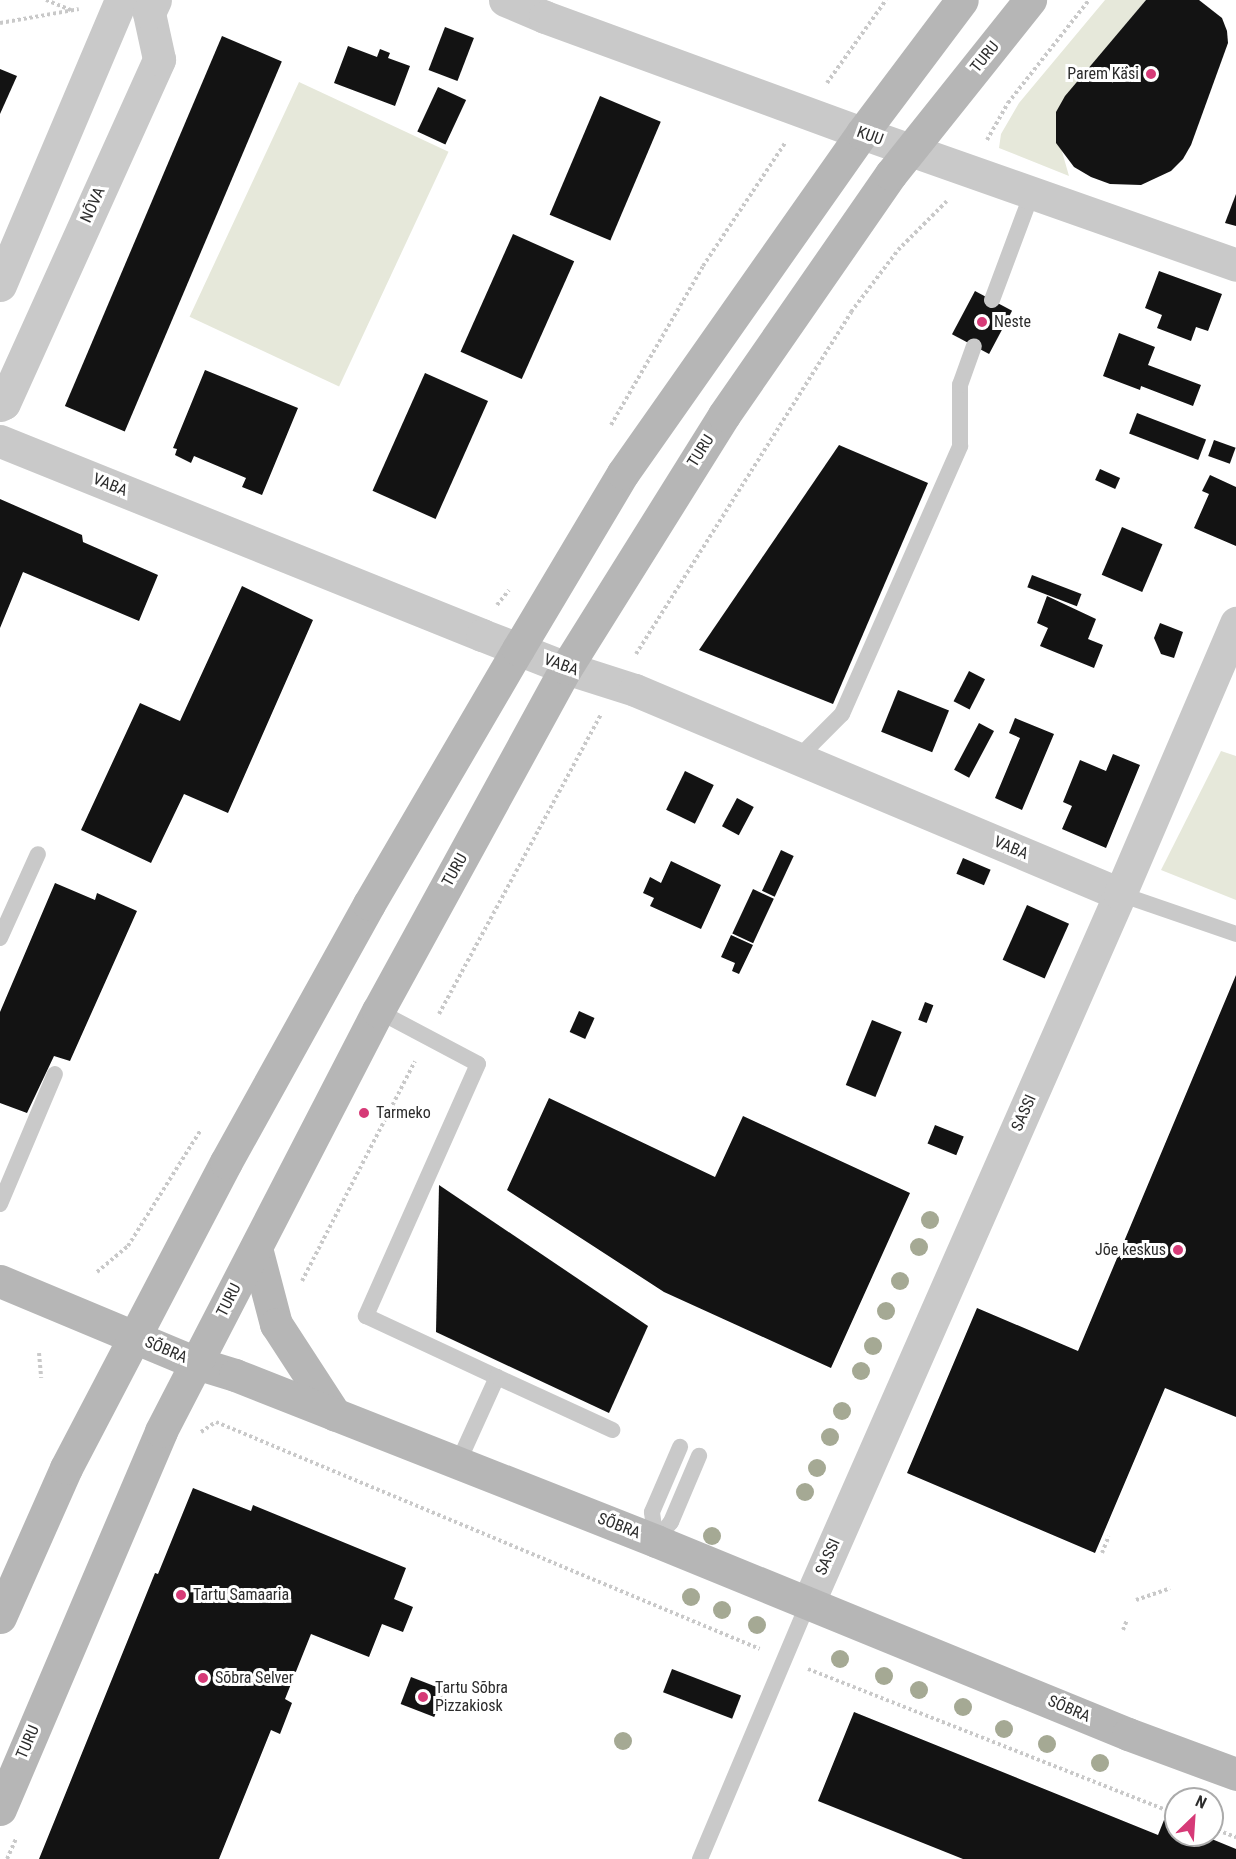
<!DOCTYPE html>
<meta charset="utf-8">
<style>
body{margin:0}
#map{position:relative;width:1236px;height:1859px;overflow:hidden;background:#fff;font-family:"Roboto Condensed",sans-serif}
div>[style]{position:absolute}
[style*='--x']{left:calc(var(--x)*1px);top:calc(var(--y)*1px);width:calc(var(--w)*1px);rotate:calc(var(--a)*1deg)}
.green>*{inset:0;background:#e6e8da;transform-origin:0 0}
.building>*{inset:0;background:#131313;transform-origin:0 0}
.path>*{height:4px;margin-top:-2px;transform-origin:0;background:repeating-linear-gradient(90deg,#c9c9c9 0 3px,transparent 0 6px)}
.lane>*{height:16px;margin:-8px;padding:0 8px;transform-origin:8px;border-radius:8px;background:#c9c9c9}
.street>*{height:33px;margin:-16.5px;padding:0 16.5px;transform-origin:16.5px;border-radius:16.5px;background:#c9c9c9}
.secondary>*{height:33px;margin:-16.5px;padding:0 16.5px;transform-origin:16.5px;border-radius:16.5px;background:#b6b6b6}
.trees>*{width:18px;height:18px;margin:-9px;border-radius:50%;background:#a5a994}
.dots>*{width:16px;height:16px;translate:-50% -50%;box-sizing:border-box;border:3px solid #fff;border-radius:50%}
span{translate:-50% -50%;white-space:nowrap;text-align:center;line-height:1.15;-webkit-text-stroke:6px #fff;paint-order:stroke}
.street-label{font-size:16px;color:#2c2c2c}
.poi-label{font-size:16px;color:#2c2c2c}
.right{translate:-100% -50%;text-align:right}
.left{translate:0 -50%;text-align:left}
.north{position:absolute;left:1164px;top:1787px;width:60px;height:60px;box-sizing:border-box;background:#fff;border:2px solid #ababab;border-radius:50%;rotate:25deg;font-size:16px;font-weight:700;line-height:24px;text-align:center;color:#2c2c2c}
.north::after{content:'';display:block;margin:auto;width:21px;height:27px;background:#d63a77;clip-path:polygon(50% 0,100% 100%,50% 72%,0 100%)}
</style>
<div id="map">
<div class="green">
<i style="clip-path:polygon(1105px 0,1146px 0,1064px 99px,1057px 134px,1069px 176px,999px 148px,1001px 134px,1019px 103px)"></i>
<i style="left:299px;top:82px;width:165px;height:259px;rotate:25deg"></i>
<i style="clip-path:polygon(1221px 751px,1236px 756px,1236px 900px,1161px 870px)"></i>
</div>
<div class="building">
<i style="clip-path:polygon(1146px 0,1199px 0,1222px 18px,1227px 31px,1228px 43px,1191px 145px,1183px 159px,1171px 171px,1141px 185px,1110px 184px,1091px 177px,1074px 167px,1056px 143px,1056px 112px,1065px 96px)"></i>
<i style="left:445px;top:27px;width:31px;height:46px;rotate:21deg"></i>
<i style="left:222px;top:36px;width:65px;height:402px;rotate:23deg"></i>
<i style="clip-path:polygon(348px 46px,377px 57px,380px 49px,390px 53px,388px 58px,410px 66px,395px 106px,334px 83px)"></i>
<i style="clip-path:polygon(0 69px,17px 76px,0 114px)"></i>
<i style="left:438px;top:87px;width:31px;height:49px;rotate:25deg"></i>
<i style="left:600px;top:96px;width:66px;height:129px;rotate:23deg"></i>
<i style="clip-path:polygon(1236px 194px,1236px 226px,1225px 223px)"></i>
<i style="left:513px;top:234px;width:67px;height:129px;rotate:24deg"></i>
<i style="clip-path:polygon(1159px 271px,1222px 294px,1208px 331px,1196px 327px,1191px 341px,1157px 328px,1162px 315px,1145px 308px)"></i>
<i style="left:975px;top:291px;width:42px;height:49px;rotate:28deg"></i>
<i style="clip-path:polygon(1119px 333px,1155px 347px,1148px 365px,1201px 385px,1193px 406px,1141px 386px,1140px 390px,1103px 376px)"></i>
<i style="clip-path:polygon(205px 370px,298px 408px,262px 495px,242px 487px,246px 478px,194px 456px,191px 463px,175px 455px,177px 449px,173px 448px)"></i>
<i style="left:425px;top:373px;width:69px;height:129px;rotate:24deg"></i>
<i style="left:1137px;top:413px;width:74px;height:22px;rotate:21deg"></i>
<i style="left:1214px;top:440px;width:23px;height:17px;rotate:20deg"></i>
<i style="clip-path:polygon(839px 445px,928px 483px,833px 704px,699px 650px)"></i>
<i style="left:1100px;top:469px;width:22px;height:12px;rotate:24deg"></i>
<i style="clip-path:polygon(1210px 475px,1236px 487px,1236px 546px,1194px 528px,1209px 494px,1202px 491px)"></i>
<i style="clip-path:polygon(0 499px,82px 535px,83px 542px,158px 575px,139px 621px,23px 572px,0 628px)"></i>
<i style="left:1122px;top:527px;width:44px;height:52px;rotate:23deg"></i>
<i style="left:1032px;top:575px;width:53px;height:13px;rotate:21deg"></i>
<i style="clip-path:polygon(242px 586px,313px 620px,228px 813px,184px 794px,151px 863px,81px 830px,140px 703px,180px 721px)"></i>
<i style="clip-path:polygon(1047px 596px,1096px 619px,1088px 639px,1103px 645px,1094px 668px,1040px 646px,1048px 628px,1037px 623px)"></i>
<i style="clip-path:polygon(1160px 623px,1183px 632px,1174px 658px,1161px 654px,1154px 638px)"></i>
<i style="left:969px;top:671px;width:18px;height:34px;rotate:27deg"></i>
<i style="left:898px;top:690px;width:55px;height:45px;rotate:22deg"></i>
<i style="clip-path:polygon(1015px 718px,1054px 734px,1022px 810px,995px 798px,1020px 738px,1009px 733px)"></i>
<i style="left:979px;top:723px;width:17px;height:53px;rotate:28deg"></i>
<i style="clip-path:polygon(1113px 754px,1140px 765px,1106px 848px,1062px 829px,1072px 806px,1063px 802px,1080px 760px,1106px 771px)"></i>
<i style="left:685px;top:771px;width:32px;height:43px;rotate:26deg"></i>
<i style="left:737px;top:798px;width:19px;height:32px;rotate:28deg"></i>
<i style="left:781px;top:850px;width:14px;height:45px;rotate:25deg"></i>
<i style="left:963px;top:858px;width:30px;height:17px;rotate:23deg"></i>
<i style="clip-path:polygon(671px 861px,721px 885px,701px 929px,650px 906px,654px 898px,643px 893px,650px 877px,661px 883px)"></i>
<i style="clip-path:polygon(55px 883px,95px 900px,97px 893px,137px 911px,70px 1061px,54px 1056px,27px 1113px,0 1103px,0 1012px)"></i>
<i style="left:753px;top:889px;width:23px;height:49px;rotate:25deg"></i>
<i style="left:1027px;top:905px;width:46px;height:60px;rotate:24deg"></i>
<i style="clip-path:polygon(731px 935px,753px 945px,739px 974px,732px 971px,735px 963px,721px 957px)"></i>
<i style="clip-path:polygon(1236px 975px,1236px 1417px,1165px 1388px,1095px 1553px,907px 1473px,977px 1308px,1078px 1351px)"></i>
<i style="left:925px;top:1002px;width:9px;height:19px;rotate:21deg"></i>
<i style="left:579px;top:1011px;width:17px;height:23px;rotate:24deg"></i>
<i style="left:872px;top:1020px;width:32px;height:70px;rotate:22deg"></i>
<i style="clip-path:polygon(549px 1098px,715px 1177px,743px 1116px,910px 1193px,831px 1368px,664px 1292px,507px 1190px)"></i>
<i style="left:935px;top:1125px;width:31px;height:20px;rotate:22deg"></i>
<i style="clip-path:polygon(439px 1185px,648px 1326px,609px 1413px,436px 1332px)"></i>
<i style="clip-path:polygon(193px 1488px,251px 1511px,253px 1505px,406px 1568px,394px 1599px,413px 1607px,403px 1632px,382px 1624px,369px 1657px,311px 1634px,285px 1699px,292px 1703px,280px 1734px,271px 1730px,219px 1859px,39px 1859px,155px 1573px,158px 1574px)"></i>
<i style="left:672px;top:1669px;width:74px;height:25px;rotate:21deg"></i>
<i style="left:411px;top:1677px;width:36px;height:29px;rotate:21deg"></i>
<i style="clip-path:polygon(854px 1712px,1158px 1835px,1164px 1820px,1176px 1825px,1176px 1835px,1202px 1835px,1236px 1849px,1236px 1859px,963px 1859px,818px 1801px)"></i>
</div>
<div class="path">
<i style="--x:46;--y:0;--w:27;--a:22"></i>
<i style="--x:0;--y:23;--w:80;--a:-10"></i>
<i style="--x:827;--y:83;--w:102;--a:-54.6"></i>
<i style="--x:987;--y:140;--w:43;--a:-60.4"></i>
<i style="--x:1008;--y:103;--w:131;--a:-51.8"></i>
<i style="--x:611;--y:425;--w:184;--a:-59.9"></i>
<i style="--x:703;--y:266;--w:148;--a:-56.3"></i>
<i style="--x:497;--y:605;--w:19;--a:-51"></i>
<i style="--x:636;--y:654;--w:404;--a:-57.8"></i>
<i style="--x:851;--y:312;--w:78;--a:-52.8"></i>
<i style="--x:898;--y:250;--w:69;--a:-45"></i>
<i style="--x:439;--y:1014;--w:340;--a:-61.6"></i>
<i style="--x:97;--y:1272;--w:40;--a:-40"></i>
<i style="--x:128;--y:1246;--w:136;--a:-57.9"></i>
<i style="--x:302;--y:1281;--w:247;--a:-62.8"></i>
<i style="--x:39;--y:1353;--w:25;--a:85"></i>
<i style="--x:201;--y:1432;--w:18;--a:-34"></i>
<i style="--x:216;--y:1422;--w:589;--a:22.65"></i>
<i style="--x:1102;--y:1553;--w:18;--a:-68"></i>
<i style="--x:1136;--y:1600;--w:36;--a:-19"></i>
<i style="--x:1123;--y:1630;--w:11;--a:-68"></i>
<i style="--x:808;--y:1669;--w:396;--a:21.5"></i>
<i style="--x:1212;--y:1828;--w:26;--a:21"></i>
<i style="--x:7;--y:1859;--w:22;--a:-66"></i>
</div>
<div class="lane">
<i style="--x:992;--y:300;--w:114;--a:-69.5"></i>
<i style="--x:798;--y:758;--w:62;--a:-45"></i>
<i style="--x:842;--y:714;--w:293;--a:-66.2"></i>
<i style="--x:960;--y:446;--w:61;--a:-90"></i>
<i style="--x:960;--y:385;--w:41;--a:-70.3"></i>
<i style="--x:1120;--y:894;--w:123;--a:19"></i>
<i style="--x:0;--y:938;--w:92;--a:-65.7"></i>
<i style="--x:378;--y:1011;--w:113;--a:27.9"></i>
<i style="--x:478;--y:1064;--w:276;--a:114"></i>
<i style="--x:366;--y:1316;--w:145;--a:25"></i>
<i style="--x:497;--y:1377;--w:94;--a:114.4"></i>
<i style="--x:0;--y:1204;--w:141;--a:-67.1"></i>
<i style="--x:497;--y:1377;--w:127;--a:24.7"></i>
<i style="--x:656;--y:1541;--w:29;--a:-98"></i>
<i style="--x:652;--y:1512;--w:71;--a:-66.7"></i>
<i style="--x:656;--y:1541;--w:24;--a:-52"></i>
<i style="--x:671;--y:1522;--w:72;--a:-67"></i>
<i style="--x:700;--y:1859;--w:280;--a:-67.1"></i>
</div>
<div class="street">
<i style="--x:505;--y:0;--w:43;--a:23"></i>
<i style="--x:545;--y:17;--w:338;--a:20.1"></i>
<i style="--x:862;--y:133;--w:397;--a:19.4"></i>
<i style="--x:0;--y:285;--w:310;--a:-67"></i>
<i style="--x:0;--y:405;--w:4;--a:-27"></i>
<i style="--x:4;--y:403;--w:377;--a:-65.7"></i>
<i style="--x:159;--y:59;--w:47;--a:-102.3"></i>
<i style="--x:149;--y:13;--w:14;--a:-65"></i>
<i style="--x:0;--y:441;--w:520;--a:21.92"></i>
<i style="--x:482;--y:635;--w:90;--a:21.4"></i>
<i style="--x:566;--y:668;--w:72;--a:17.7"></i>
<i style="--x:635;--y:690;--w:526;--a:22.81"></i>
<i style="--x:809;--y:1601;--w:772;--a:-66.26"></i>
<i style="--x:1120;--y:894;--w:295;--a:-66.8"></i>
</div>
<div class="secondary">
<i style="--x:256;--y:1248;--w:79;--a:75.3"></i>
<i style="--x:276;--y:1324;--w:108;--a:57"></i>
<i style="--x:0;--y:1281;--w:212;--a:22.7"></i>
<i style="--x:196;--y:1363;--w:41;--a:17.1"></i>
<i style="--x:235;--y:1375;--w:453;--a:21.5"></i>
<i style="--x:656;--y:1541;--w:510;--a:22.24"></i>
<i style="--x:1128;--y:1734;--w:115;--a:20.3"></i>
<i style="--x:0;--y:1617;--w:163;--a:-66.1"></i>
<i style="--x:66;--y:1468;--w:345;--a:-62.4"></i>
<i style="--x:226;--y:1162;--w:295;--a:-61"></i>
<i style="--x:369;--y:904;--w:295;--a:-59.7"></i>
<i style="--x:518;--y:649;--w:205;--a:-59.2"></i>
<i style="--x:623;--y:473;--w:416;--a:-54.9"></i>
<i style="--x:862;--y:133;--w:166;--a:-53.1"></i>
<i style="--x:0;--y:1809;--w:411;--a:-66.9"></i>
<i style="--x:161;--y:1431;--w:473;--a:-62.7"></i>
<i style="--x:378;--y:1011;--w:391;--a:-61.3"></i>
<i style="--x:566;--y:668;--w:298;--a:-58"></i>
<i style="--x:724;--y:415;--w:293;--a:-55.3"></i>
<i style="--x:891;--y:174;--w:223;--a:-51.4"></i>
</div>
<div class="trees">
<i style="left:930px;top:1220px"></i>
<i style="left:919px;top:1247px"></i>
<i style="left:900px;top:1281px"></i>
<i style="left:886px;top:1311px"></i>
<i style="left:873px;top:1346px"></i>
<i style="left:861px;top:1371px"></i>
<i style="left:842px;top:1411px"></i>
<i style="left:830px;top:1437px"></i>
<i style="left:817px;top:1468px"></i>
<i style="left:805px;top:1492px"></i>
<i style="left:712px;top:1536px"></i>
<i style="left:691px;top:1597px"></i>
<i style="left:722px;top:1610px"></i>
<i style="left:757px;top:1625px"></i>
<i style="left:840px;top:1659px"></i>
<i style="left:884px;top:1676px"></i>
<i style="left:919px;top:1690px"></i>
<i style="left:963px;top:1707px"></i>
<i style="left:1004px;top:1729px"></i>
<i style="left:623px;top:1741px"></i>
<i style="left:1047px;top:1744px"></i>
<i style="left:1100px;top:1763px"></i>
</div>
<div class="dots">
<i style="left:1151px;top:74px;background:#d63a77"></i>
<i style="left:982px;top:322px;background:#d63a77"></i>
<i style="left:364px;top:1113px;background:#d63a77"></i>
<i style="left:1178px;top:1250px;background:#d63a77"></i>
<i style="left:181px;top:1595px;background:#d63a77"></i>
<i style="left:203px;top:1678px;background:#d63a77"></i>
<i style="left:423px;top:1697px;background:#d63a77"></i>
</div>
<div class="street-label">
<span style="left:985px;top:57px;rotate:-51deg">TURU</span>
<span style="left:870px;top:136px;rotate:20deg">KUU</span>
<span style="left:93px;top:205px;rotate:-66deg">NÕVA</span>
<span style="left:701px;top:451px;rotate:-58deg">TURU</span>
<span style="left:110px;top:485px;rotate:22deg">VABA</span>
<span style="left:561px;top:665px;rotate:20deg">VABA</span>
<span style="left:1011px;top:848px;rotate:23deg">VABA</span>
<span style="left:455px;top:870px;rotate:-61deg">TURU</span>
<span style="left:1024px;top:1113px;rotate:-66deg">SASSI</span>
<span style="left:229px;top:1300px;rotate:-63deg">TURU</span>
<span style="left:166px;top:1350px;rotate:23deg">SÕBRA</span>
<span style="left:619px;top:1526px;rotate:21deg">SÕBRA</span>
<span style="left:828px;top:1557px;rotate:-66deg">SASSI</span>
<span style="left:1069px;top:1709px;rotate:23deg">SÕBRA</span>
<span style="left:28px;top:1742px;rotate:-67deg">TURU</span>
</div>
<div class="poi-label">
<span class="right" style="left:1139px;top:74px">Parem Käsi</span>
<span class="left" style="left:994px;top:322px">Neste</span>
<span class="left" style="left:376px;top:1113px">Tarmeko</span>
<span class="right" style="left:1166px;top:1250px">Jõe keskus</span>
<span class="left" style="left:193px;top:1595px">Tartu Samaaria</span>
<span class="left" style="left:215px;top:1678px">Sõbra Selver</span>
<span class="left" style="left:435px;top:1697px">Tartu Sõbra<br>Pizzakiosk</span>
</div>
<div class="north">N</div>
</div>
